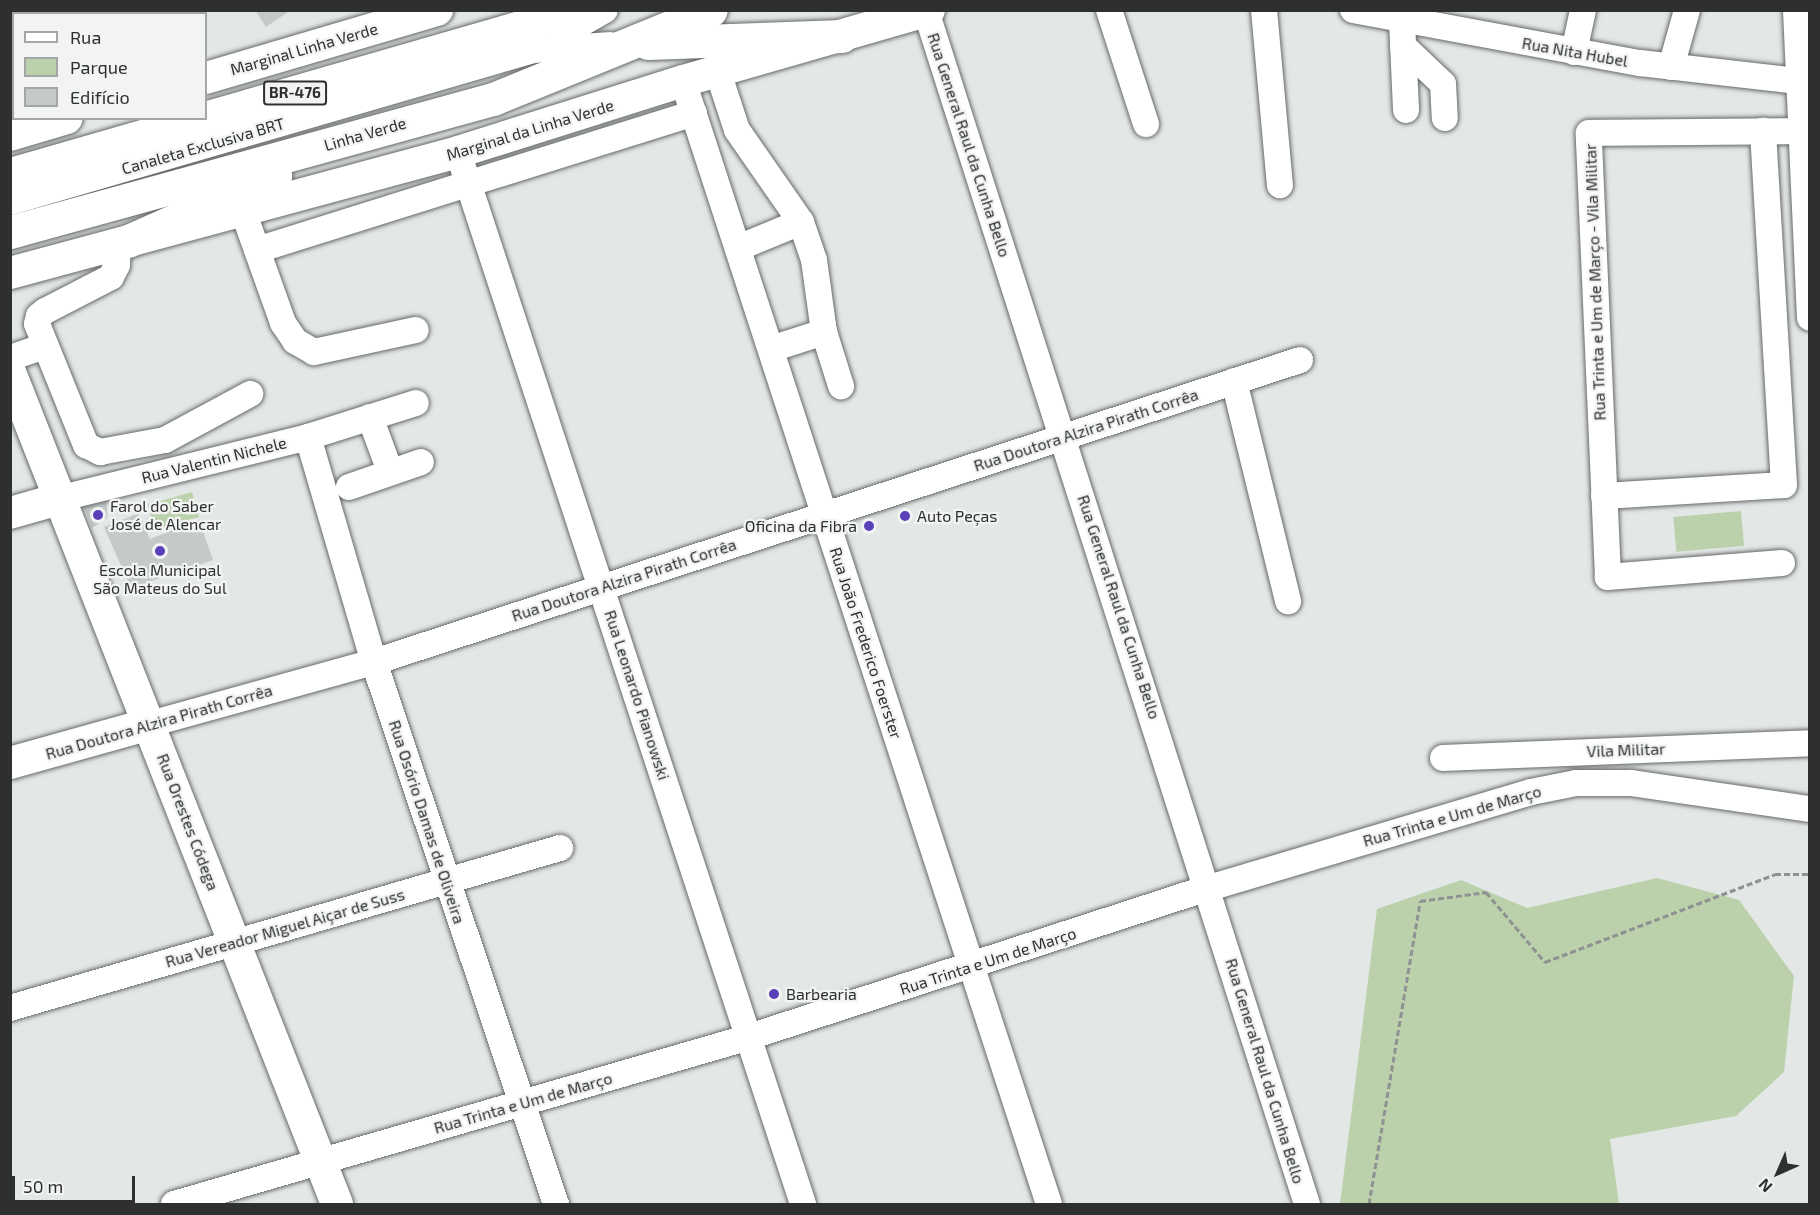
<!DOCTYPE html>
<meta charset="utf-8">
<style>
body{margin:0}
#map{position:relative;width:1820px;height:1215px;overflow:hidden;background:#e3e7e6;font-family:"Exo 2",sans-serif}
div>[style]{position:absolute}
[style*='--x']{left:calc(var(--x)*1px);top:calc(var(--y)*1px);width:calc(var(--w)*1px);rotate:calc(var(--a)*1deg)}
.green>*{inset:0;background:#bad1ab;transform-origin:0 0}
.building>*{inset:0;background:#c5c9c9}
.path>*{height:3px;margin-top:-1.5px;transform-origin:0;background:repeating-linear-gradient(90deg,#8f9291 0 6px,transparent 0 9px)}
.roads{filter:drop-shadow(0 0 2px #666a69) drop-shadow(0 0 2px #666a69)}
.minor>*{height:26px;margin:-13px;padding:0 13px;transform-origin:13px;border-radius:13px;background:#fff}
.major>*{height:32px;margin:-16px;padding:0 16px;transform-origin:16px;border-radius:16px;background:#fff}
.highway>*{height:33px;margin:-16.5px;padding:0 16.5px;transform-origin:16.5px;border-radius:16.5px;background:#fff}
.dots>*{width:16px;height:16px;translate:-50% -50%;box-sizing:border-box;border:3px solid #f1f4f3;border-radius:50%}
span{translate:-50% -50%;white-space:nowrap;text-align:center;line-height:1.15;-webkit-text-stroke:4.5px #f1f4f3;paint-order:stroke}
.shield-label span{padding:2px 4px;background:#f1f4f3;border:2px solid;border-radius:4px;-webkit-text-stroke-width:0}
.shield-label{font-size:15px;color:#2e302f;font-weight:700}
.street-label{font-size:16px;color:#2e302f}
.poi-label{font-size:16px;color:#2e302f}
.left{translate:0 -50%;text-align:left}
.right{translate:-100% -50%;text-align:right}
.frame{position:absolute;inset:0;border:12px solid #2e302f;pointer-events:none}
.legend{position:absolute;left:12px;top:12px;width:195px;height:108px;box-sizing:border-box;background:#f1f4f3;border:2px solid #a3a6a5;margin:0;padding:8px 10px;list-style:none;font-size:18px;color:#2e302f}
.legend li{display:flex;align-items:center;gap:12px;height:30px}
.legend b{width:30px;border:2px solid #a3a6a5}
.north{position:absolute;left:1748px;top:1143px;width:60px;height:60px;-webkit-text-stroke:4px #f1f4f3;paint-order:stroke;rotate:225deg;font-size:16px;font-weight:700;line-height:24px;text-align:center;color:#2e302f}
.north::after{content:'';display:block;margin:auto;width:21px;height:27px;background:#2e302f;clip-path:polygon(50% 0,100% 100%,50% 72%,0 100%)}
.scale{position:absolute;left:12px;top:1176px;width:123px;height:27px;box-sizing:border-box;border:3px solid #2e302f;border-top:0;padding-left:8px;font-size:18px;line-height:21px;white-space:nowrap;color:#2e302f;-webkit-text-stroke:4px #f1f4f3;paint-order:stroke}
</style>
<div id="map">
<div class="green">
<i style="left:192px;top:492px;width:26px;height:46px;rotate:74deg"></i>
<i style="left:1741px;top:511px;width:35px;height:68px;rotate:85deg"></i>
<i style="clip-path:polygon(1657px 878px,1739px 900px,1794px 976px,1784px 1072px,1736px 1116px,1610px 1139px,1619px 1204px,1340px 1204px,1377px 909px,1461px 880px,1527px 908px)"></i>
</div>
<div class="building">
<i style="clip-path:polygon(255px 10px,291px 10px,266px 27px)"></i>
<i style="clip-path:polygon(107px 499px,107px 518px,92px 528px,83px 504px)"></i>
<i style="clip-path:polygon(139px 513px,150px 539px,199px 520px,213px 560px,131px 588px,104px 527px)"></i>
</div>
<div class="path">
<i style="--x:1369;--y:1204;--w:307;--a:-80.4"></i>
<i style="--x:1420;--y:901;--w:67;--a:-7.8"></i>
<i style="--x:1486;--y:892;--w:92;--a:49.9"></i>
<i style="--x:1545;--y:962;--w:246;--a:-20.9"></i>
<i style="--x:1775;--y:874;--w:35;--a:0"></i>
</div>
<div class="roads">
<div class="minor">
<i style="--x:123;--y:10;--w:4;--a:76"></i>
<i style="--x:1109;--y:10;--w:120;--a:72"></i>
<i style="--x:1264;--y:10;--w:176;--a:84.8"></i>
<i style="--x:1353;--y:10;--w:292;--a:10.5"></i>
<i style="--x:1640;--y:63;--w:160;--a:6.5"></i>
<i style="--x:1796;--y:10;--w:308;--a:87.4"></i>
<i style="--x:926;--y:11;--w:1252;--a:72.29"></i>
<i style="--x:1402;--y:21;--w:89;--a:87.4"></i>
<i style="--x:563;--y:34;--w:48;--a:-29.7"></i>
<i style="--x:1403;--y:46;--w:55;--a:43.5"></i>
<i style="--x:1443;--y:84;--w:34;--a:87"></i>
<i style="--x:1574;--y:52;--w:43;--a:-77.9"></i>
<i style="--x:1671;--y:67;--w:59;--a:-74.3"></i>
<i style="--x:718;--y:72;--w:61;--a:71.9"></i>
<i style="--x:737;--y:130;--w:112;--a:55.2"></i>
<i style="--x:801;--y:222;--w:40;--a:71.1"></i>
<i style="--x:814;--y:260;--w:73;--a:82.1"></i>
<i style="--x:824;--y:332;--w:57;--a:72.5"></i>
<i style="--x:683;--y:81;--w:1181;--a:71.95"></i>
<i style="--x:458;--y:152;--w:1107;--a:71.84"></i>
<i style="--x:10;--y:202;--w:546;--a:-16.18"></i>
<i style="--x:534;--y:50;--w:76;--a:-3.8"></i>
<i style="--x:243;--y:211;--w:119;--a:70.3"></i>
<i style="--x:283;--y:323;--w:22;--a:56"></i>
<i style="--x:295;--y:341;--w:22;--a:30"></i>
<i style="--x:314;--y:352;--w:104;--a:-12.2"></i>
<i style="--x:118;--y:244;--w:21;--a:93"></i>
<i style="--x:117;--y:265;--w:13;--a:117"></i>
<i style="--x:111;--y:277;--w:74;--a:152.7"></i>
<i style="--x:45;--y:311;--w:8;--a:140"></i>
<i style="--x:39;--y:316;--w:8;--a:104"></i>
<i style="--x:37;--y:324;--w:131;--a:68"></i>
<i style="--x:86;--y:445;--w:16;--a:27"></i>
<i style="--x:100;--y:452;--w:66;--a:-10.5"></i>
<i style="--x:165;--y:440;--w:97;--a:-28.4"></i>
<i style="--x:738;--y:248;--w:68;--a:-22.4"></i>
<i style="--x:257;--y:250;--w:458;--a:-17.4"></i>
<i style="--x:771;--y:349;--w:56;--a:-17.8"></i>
<i style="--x:10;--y:358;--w:36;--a:-19"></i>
<i style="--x:1234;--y:381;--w:227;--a:76.2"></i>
<i style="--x:370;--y:417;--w:58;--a:69.7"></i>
<i style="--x:308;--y:437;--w:234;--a:73.7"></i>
<i style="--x:374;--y:662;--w:572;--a:71.44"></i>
<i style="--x:349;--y:487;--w:76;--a:-19.1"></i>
<i style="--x:1604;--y:496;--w:180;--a:-3.5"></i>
<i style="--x:1784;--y:485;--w:355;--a:-93.4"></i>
<i style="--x:62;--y:498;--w:253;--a:-13.9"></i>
<i style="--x:308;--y:437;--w:113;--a:-17.5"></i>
<i style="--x:1782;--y:563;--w:175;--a:175.4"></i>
<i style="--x:1608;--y:577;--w:444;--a:-92.5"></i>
<i style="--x:1589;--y:133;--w:212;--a:-0.5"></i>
<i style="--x:150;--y:724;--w:232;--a:-15.5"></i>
<i style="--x:374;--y:662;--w:974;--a:-18.06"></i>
<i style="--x:1443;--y:758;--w:367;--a:-2.3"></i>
<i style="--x:10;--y:1008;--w:573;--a:-16.22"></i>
<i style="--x:174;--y:1204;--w:596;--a:-16.18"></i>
<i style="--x:746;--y:1038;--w:487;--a:-18"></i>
<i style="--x:1209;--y:888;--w:336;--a:-16.6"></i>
<i style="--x:1531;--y:792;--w:46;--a:-11.3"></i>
<i style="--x:1576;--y:783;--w:55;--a:0"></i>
<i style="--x:1631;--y:783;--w:181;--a:8.3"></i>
</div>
<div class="major">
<i style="--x:206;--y:78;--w:241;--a:-16.4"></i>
<i style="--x:10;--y:135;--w:59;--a:-16.6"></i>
<i style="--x:10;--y:273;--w:464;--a:-15.1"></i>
<i style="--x:458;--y:152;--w:236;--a:-17.5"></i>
<i style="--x:683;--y:81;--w:256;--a:-16.1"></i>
<i style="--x:10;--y:372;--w:894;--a:68.54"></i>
<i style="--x:10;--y:513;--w:54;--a:-16.1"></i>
<i style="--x:10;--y:763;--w:145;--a:-15.6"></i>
</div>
<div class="highway">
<i style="--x:648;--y:43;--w:194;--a:-2.1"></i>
<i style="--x:10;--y:174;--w:592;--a:-16.08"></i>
<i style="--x:10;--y:232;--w:501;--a:-15.4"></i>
<i style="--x:493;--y:99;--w:235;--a:-22.2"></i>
<i style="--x:128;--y:241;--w:161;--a:-23.9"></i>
</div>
</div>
<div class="dots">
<i style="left:98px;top:515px;background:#5940b8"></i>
<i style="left:905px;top:516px;background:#5940b8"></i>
<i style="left:869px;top:526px;background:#5940b8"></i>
<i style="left:160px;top:551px;background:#5940b8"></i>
<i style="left:774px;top:994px;background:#5940b8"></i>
</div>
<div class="shield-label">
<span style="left:295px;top:93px">BR-476</span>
</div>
<div class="street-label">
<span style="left:304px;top:49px;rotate:-16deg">Marginal Linha Verde</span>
<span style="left:1575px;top:52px;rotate:10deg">Rua Nita Hubel</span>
<span style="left:530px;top:130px;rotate:-17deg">Marginal da Linha Verde</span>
<span style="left:365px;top:134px;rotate:-16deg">Linha Verde</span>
<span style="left:969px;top:145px;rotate:72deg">Rua General Raul da Cunha Bello</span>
<span style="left:203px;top:146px;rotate:-16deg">Canaleta Exclusiva BRT</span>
<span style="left:1595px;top:282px;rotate:-92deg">Rua Trinta e Um de Março - Vila Militar</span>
<span style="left:1086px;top:430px;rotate:-18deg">Rua Doutora Alzira Pirath Corrêa</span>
<span style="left:214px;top:460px;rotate:-14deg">Rua Valentin Nichele</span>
<span style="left:624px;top:580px;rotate:-18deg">Rua Doutora Alzira Pirath Corrêa</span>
<span style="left:1119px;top:607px;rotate:72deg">Rua General Raul da Cunha Bello</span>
<span style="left:866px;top:643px;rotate:72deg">Rua João Frederico Foerster</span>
<span style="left:637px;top:695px;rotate:72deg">Rua Leonardo Pianowski</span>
<span style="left:159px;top:722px;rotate:-16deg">Rua Doutora Alzira Pirath Corrêa</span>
<span style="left:1626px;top:750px;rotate:-2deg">Vila Militar</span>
<span style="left:1452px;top:816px;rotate:-16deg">Rua Trinta e Um de Março</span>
<span style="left:188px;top:822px;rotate:69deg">Rua Orestes Códega</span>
<span style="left:427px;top:822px;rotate:72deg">Rua Osório Damas de Oliveira</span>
<span style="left:285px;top:928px;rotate:-16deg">Rua Vereador Miguel Aiçar de Suss</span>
<span style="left:988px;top:961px;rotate:-18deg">Rua Trinta e Um de Março</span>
<span style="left:1265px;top:1071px;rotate:73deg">Rua General Raul da Cunha Bello</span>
<span style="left:523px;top:1103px;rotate:-16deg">Rua Trinta e Um de Março</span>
</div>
<div class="poi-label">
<span class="left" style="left:110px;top:515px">Farol do Saber<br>José de Alencar</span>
<span class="left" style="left:917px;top:516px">Auto Peças</span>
<span class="right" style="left:857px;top:526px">Oficina da Fibra</span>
<span style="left:160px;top:579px">Escola Municipal<br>São Mateus do Sul</span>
<span class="left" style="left:786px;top:994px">Barbearia</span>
</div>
<div class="frame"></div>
<ul class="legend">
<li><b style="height:8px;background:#fff"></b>Rua</li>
<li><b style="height:16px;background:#bad1ab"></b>Parque</li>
<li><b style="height:16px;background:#c5c9c9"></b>Edifício</li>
</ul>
<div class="north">N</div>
<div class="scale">50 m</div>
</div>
